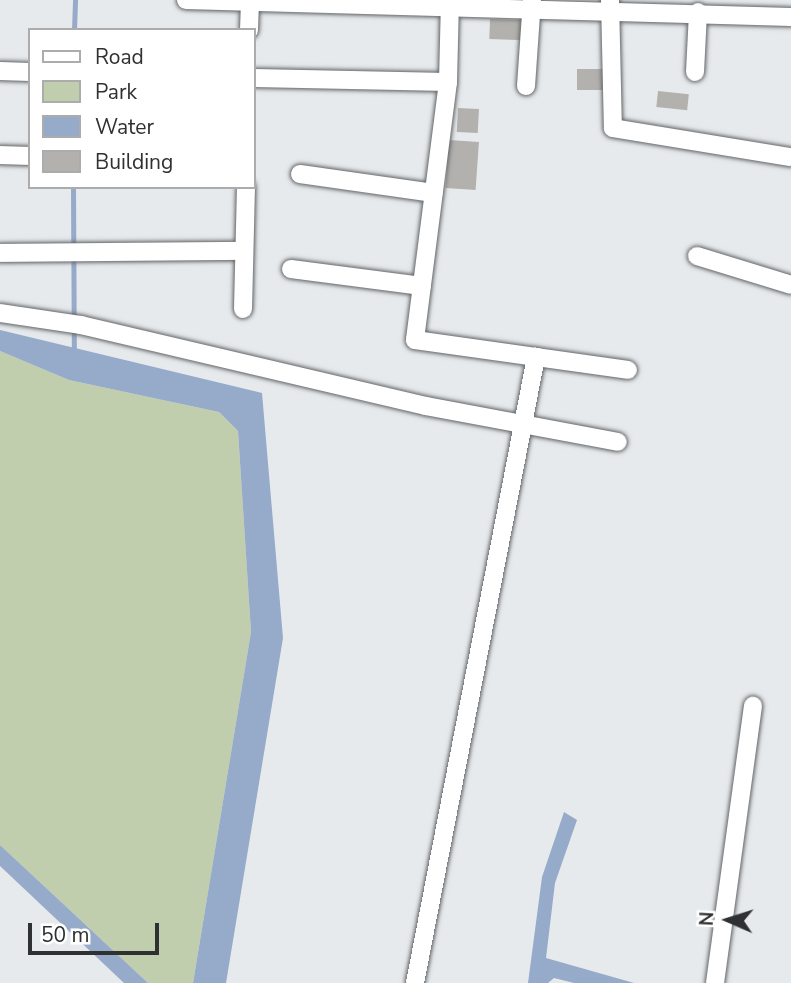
<!DOCTYPE html>
<style>
body{margin:0}
#map{position:relative;width:791px;height:983px;overflow:hidden;background:#e7eaed;font-family:"Nunito Sans",sans-serif}
div>[style]{position:absolute}
[style*='--x']{left:calc(var(--x)*1px);top:calc(var(--y)*1px);width:calc(var(--w)*1px);rotate:calc(var(--a)*1deg)}
.green>*{inset:0;background:#c0cead}
.water>*{inset:0;background:#96aac9}
.stream>*{height:5px;margin:-2.5px;padding:0 2.5px;transform-origin:2.5px;border-radius:2.5px;background:#96aac9}
.building>*{inset:0;background:#b3b1ae;transform-origin:0 0}
.roads{filter:drop-shadow(0 0 2px #626567) drop-shadow(0 0 2px #626567)}
.minor>*{height:18px;margin:-9px;padding:0 9px;transform-origin:9px;border-radius:9px;background:#fff}
span{translate:-50% -50%;white-space:nowrap;text-align:center;line-height:1.15;-webkit-text-stroke:7px #fff;paint-order:stroke}
.legend{position:absolute;left:28px;top:28px;width:228px;height:161px;box-sizing:border-box;background:#fff;border:2px solid #acacad;margin:0;padding:9px 12px;list-style:none;font-size:21px;color:#2f3031}
.legend li{display:flex;align-items:center;gap:14px;height:35px}
.legend b{width:35px;border:2px solid #acacad}
.north{position:absolute;left:693px;top:885px;width:70px;height:70px;-webkit-text-stroke:5px #fff;paint-order:stroke;rotate:273deg;font-size:19px;font-weight:700;line-height:28px;text-align:center;color:#2f3031}
.north::after{content:'';display:block;margin:auto;width:24px;height:32px;background:#2f3031;clip-path:polygon(50% 0,100% 100%,50% 72%,0 100%)}
.scale{position:absolute;left:28px;top:923px;width:131px;height:32px;box-sizing:border-box;border:4px solid #2f3031;border-top:0;padding-left:9px;font-size:21px;line-height:24px;white-space:nowrap;color:#2f3031;-webkit-text-stroke:5px #fff;paint-order:stroke}
</style>
<div id="map">
<div class="green">
<i style="clip-path:polygon(0 351px,69px 380px,219px 412px,238px 431px,251px 632px,193px 983px,148px 983px,0 845px)"></i>
</div>
<div class="water">
<i style="clip-path:polygon(0 330px,262px 393px,283px 638px,226px 983px,193px 983px,251px 632px,238px 431px,219px 412px,69px 380px,0 351px)"></i>
<i style="clip-path:polygon(564px 812px,577px 820px,555px 883px,546px 958px,634px 983px,574px 983px,554px 978px,548px 983px,528px 983px,542px 877px)"></i>
<i style="clip-path:polygon(0 845px,148px 983px,124px 983px,0 866px)"></i>
</div>
<div class="stream">
<i style="--x:74;--y:30;--w:30;--a:-88"></i>
<i style="--x:73;--y:187;--w:165;--a:89.7"></i>
</div>
<div class="building">
<i style="left:490px;top:19px;width:31px;height:20px;rotate:2deg"></i>
<i style="left:577px;top:69px;width:27px;height:21px"></i>
<i style="left:658px;top:91px;width:31px;height:16px;rotate:6deg"></i>
<i style="left:458px;top:108px;width:21px;height:24px;rotate:3deg"></i>
<i style="left:449px;top:140px;width:30px;height:48px;rotate:4deg"></i>
</div>
<div class="roads">
<div class="minor">
<i style="--x:186;--y:0;--w:605;--a:1.61"></i>
<i style="--x:610;--y:0;--w:128;--a:88.7"></i>
<i style="--x:613;--y:128;--w:180;--a:9.3"></i>
<i style="--x:249;--y:30;--w:30;--a:-88"></i>
<i style="--x:0;--y:71;--w:30;--a:2"></i>
<i style="--x:695;--y:72;--w:60;--a:-87.1"></i>
<i style="--x:254;--y:78;--w:194;--a:1.2"></i>
<i style="--x:448;--y:82;--w:260;--a:97.3"></i>
<i style="--x:415;--y:340;--w:215;--a:8"></i>
<i style="--x:448;--y:82;--w:82;--a:-88.6"></i>
<i style="--x:526;--y:86;--w:86;--a:-86"></i>
<i style="--x:0;--y:155;--w:30;--a:2"></i>
<i style="--x:300;--y:174;--w:135;--a:8.1"></i>
<i style="--x:0;--y:253;--w:244;--a:-0.5"></i>
<i style="--x:697;--y:256;--w:98;--a:17.1"></i>
<i style="--x:291;--y:269;--w:132;--a:7.4"></i>
<i style="--x:243;--y:309;--w:122;--a:-88.6"></i>
<i style="--x:0;--y:313;--w:82;--a:8.4"></i>
<i style="--x:81;--y:325;--w:354;--a:13.2"></i>
<i style="--x:426;--y:406;--w:195;--a:10.6"></i>
<i style="--x:415;--y:983;--w:638;--a:-79.06"></i>
<i style="--x:715;--y:983;--w:280;--a:-82.2"></i>
</div>
</div>
<ul class="legend">
<li><b style="height:9px;background:#fff"></b>Road</li>
<li><b style="height:19px;background:#c0cead"></b>Park</li>
<li><b style="height:19px;background:#96aac9"></b>Water</li>
<li><b style="height:19px;background:#b3b1ae"></b>Building</li>
</ul>
<div class="north">N</div>
<div class="scale">50 m</div>
</div>
